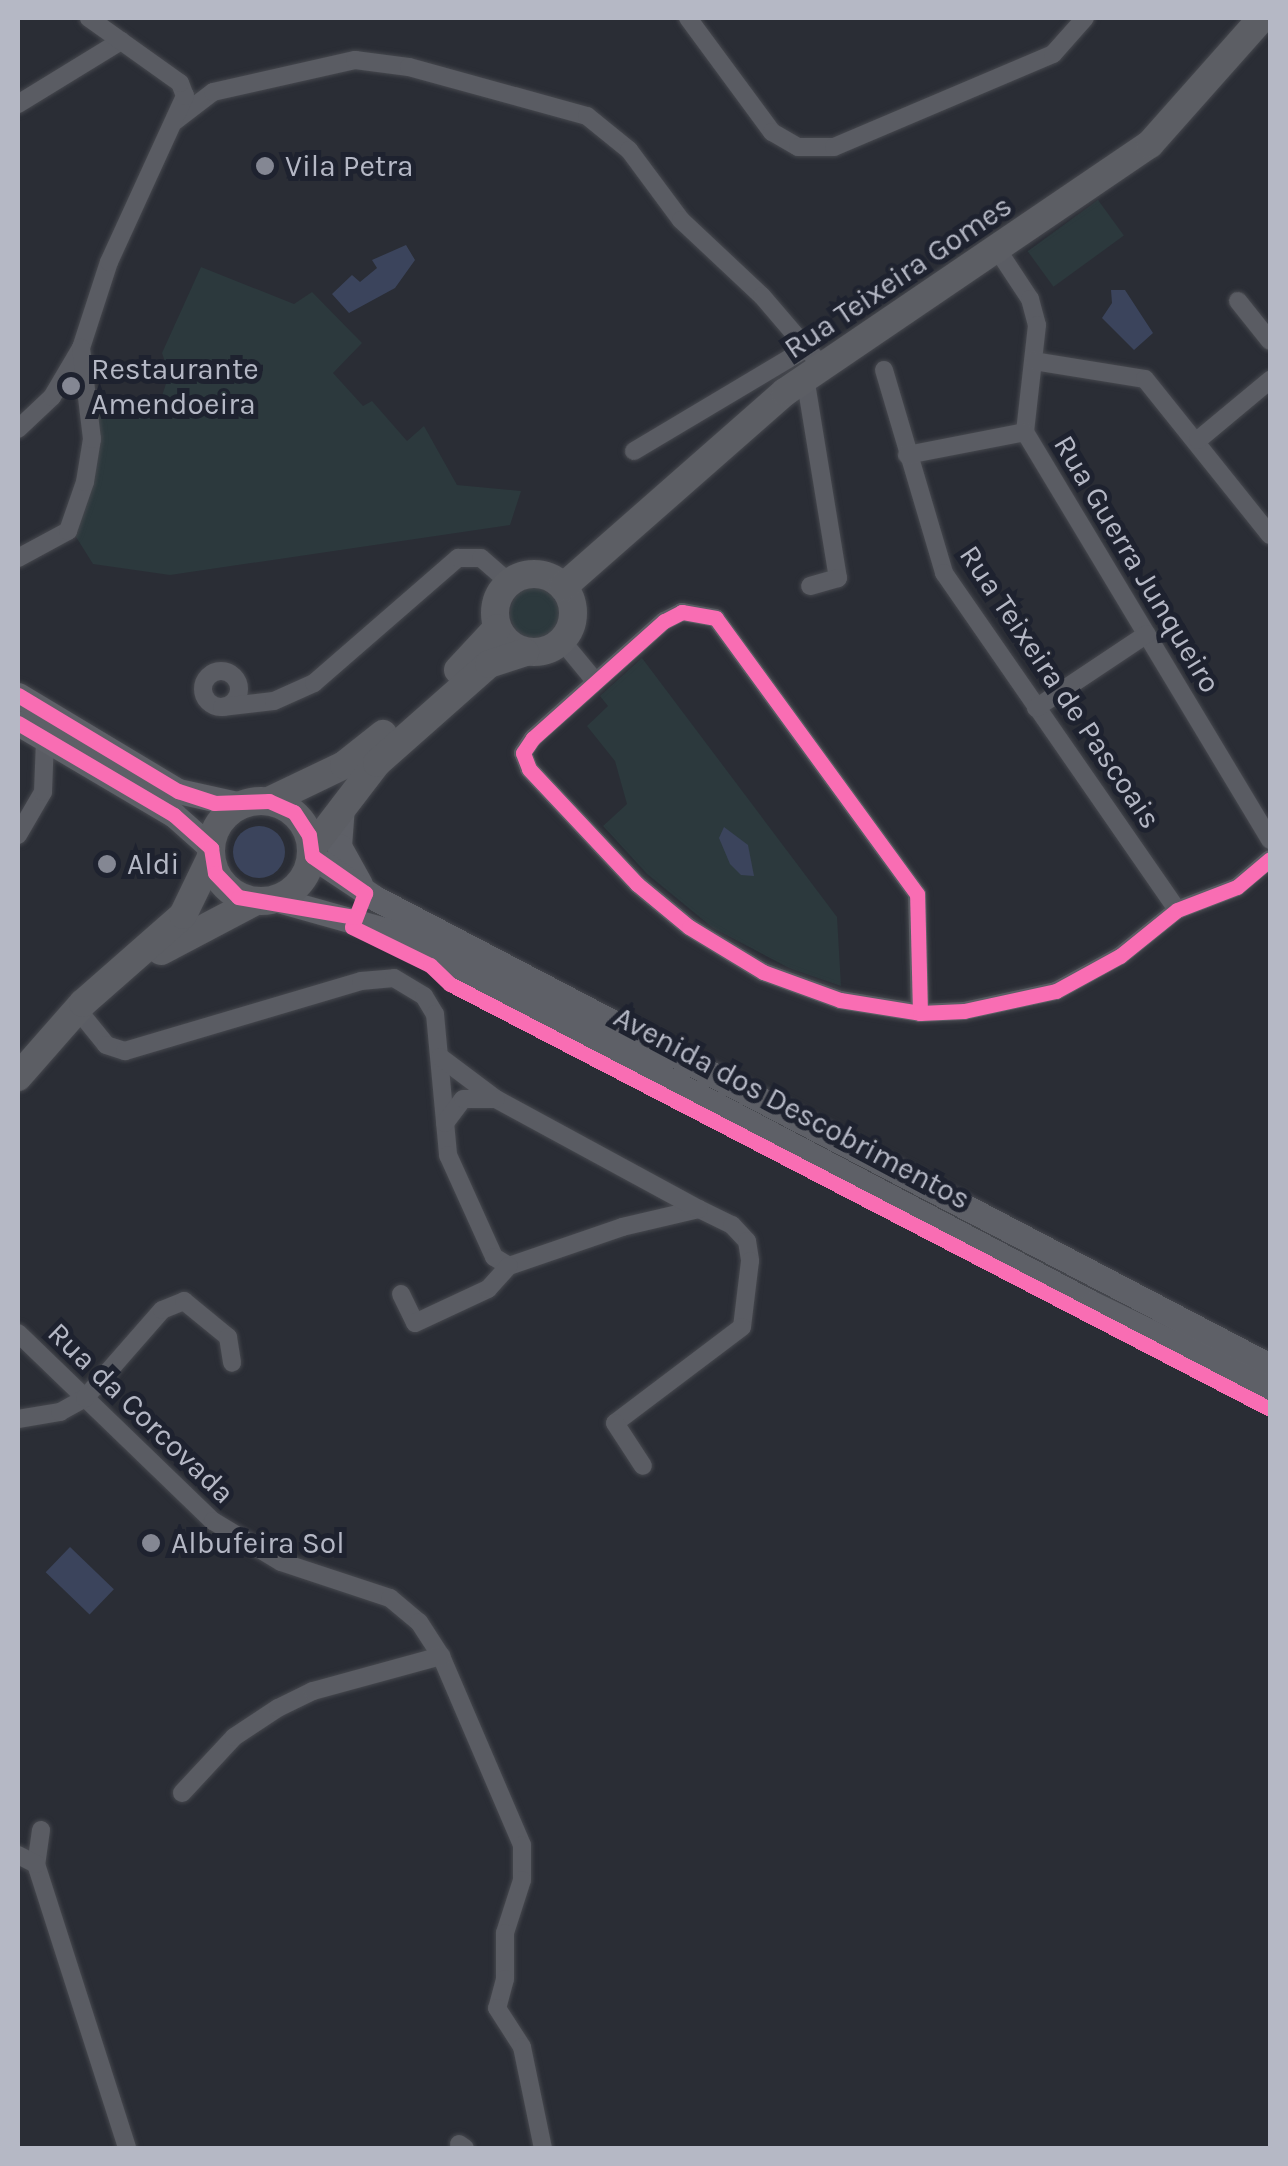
<!DOCTYPE html>
<style>
body{margin:0}
#map{position:relative;width:1288px;height:2166px;overflow:hidden;background:#2a2d35;font-family:Karla,sans-serif}
div>[style]{position:absolute}
[style*='--x']{left:calc(var(--x)*1px);top:calc(var(--y)*1px);width:calc(var(--w)*1px);rotate:calc(var(--a)*1deg)}
.green>*{inset:0;background:#2c393d;transform-origin:0 0}
.round{border-radius:50%}
.water>*{inset:0;background:#3b445c;transform-origin:0 0}
.roads{filter:drop-shadow(0 0 2px #46484e) drop-shadow(0 0 2px #46484e)}
.street>*{height:18px;margin:-9px;padding:0 9px;transform-origin:9px;border-radius:9px;background:#5a5c63}
.street>.ring{margin:-9px;padding:0;box-sizing:content-box;background:none;border:18px solid #5a5c63;border-radius:50%}
.secondary>*{height:25px;margin:-12.5px;padding:0 12.5px;transform-origin:12.5px;border-radius:12.5px;background:#5e6067}
.primary>*{height:28px;margin:-14px;padding:0 14px;transform-origin:14px;border-radius:14px;background:#5c5e64}
.primary>.ring{margin:-14px;padding:0;box-sizing:content-box;background:none;border:28px solid #5c5e64;border-radius:50%}
.cycleway>*{height:15px;margin:-7.5px;padding:0 7.5px;transform-origin:7.5px;border-radius:7.5px;background:#f96db3}
.dots>*{width:28px;height:28px;translate:-50% -50%;box-sizing:border-box;border:5px solid #1e222f;border-radius:50%}
span{translate:-50% -50%;white-space:nowrap;text-align:center;line-height:1.15;-webkit-text-stroke:10px #1e222f;paint-order:stroke}
.poi-label{font-size:30px;color:#b5b8c5}
.left{translate:0 -50%;text-align:left}
.street-label{font-size:30px;color:#b5b8c5}
.frame{position:absolute;inset:0;border:20px solid #b5b8c5;pointer-events:none}
</style>
<div id="map">
<div class="green">
<i style="left:1098px;top:200px;width:44px;height:87px;rotate:54deg"></i>
<i style="clip-path:polygon(201px 267px,294px 304px,312px 292px,362px 343px,333px 373px,363px 406px,372px 401px,407px 441px,424px 426px,457px 485px,521px 491px,510px 525px,170px 575px,93px 564px,73px 532px,94px 407px,155px 418px,169px 374px,162px 353px)"></i>
<i class="round" style="left:510px;top:587px;width:52px;height:52px"></i>
<i style="clip-path:polygon(642px 658px,837px 917px,841px 986px,789px 968px,713px 928px,647px 874px,603px 826px,627px 804px,615px 761px,587px 726px,608px 706px,600px 696px)"></i>
</div>
<div class="water">
<i style="clip-path:polygon(406px 245px,415px 260px,395px 288px,349px 313px,332px 294px,352px 275px,360px 282px,377px 268px,372px 260px)"></i>
<i style="clip-path:polygon(1111px 290px,1125px 290px,1153px 333px,1134px 350px,1102px 318px,1112px 303px)"></i>
<i class="round" style="left:233px;top:826px;width:52px;height:52px"></i>
<i style="clip-path:polygon(724px 827px,748px 845px,754px 876px,741px 875px,730px 864px,719px 838px)"></i>
<i style="left:70px;top:1547px;width:61px;height:35px;rotate:44deg"></i>
</div>
<div class="roads">
<div class="street">
<i style="--x:688;--y:18;--w:142;--a:53.6"></i>
<i style="--x:772;--y:132;--w:30;--a:30"></i>
<i style="--x:798;--y:147;--w:36;--a:0"></i>
<i style="--x:834;--y:147;--w:238;--a:-23"></i>
<i style="--x:1053;--y:54;--w:48;--a:-48.4"></i>
<i style="--x:18;--y:104;--w:121;--a:-31.5"></i>
<i style="--x:175;--y:121;--w:48;--a:-37.3"></i>
<i style="--x:213;--y:92;--w:146;--a:-12.7"></i>
<i style="--x:355;--y:60;--w:54;--a:7.4"></i>
<i style="--x:409;--y:67;--w:185;--a:15.4"></i>
<i style="--x:587;--y:116;--w:54;--a:39"></i>
<i style="--x:629;--y:150;--w:87;--a:53.4"></i>
<i style="--x:681;--y:220;--w:111;--a:43.2"></i>
<i style="--x:762;--y:296;--w:91;--a:49.5"></i>
<i style="--x:997;--y:249;--w:60;--a:56.6"></i>
<i style="--x:1030;--y:299;--w:27;--a:75"></i>
<i style="--x:1037;--y:325;--w:108;--a:96.4"></i>
<i style="--x:1025;--y:432;--w:476;--a:59"></i>
<i style="--x:1238;--y:301;--w:51;--a:51.3"></i>
<i style="--x:1034;--y:361;--w:112;--a:9.2"></i>
<i style="--x:1145;--y:379;--w:200;--a:51.3"></i>
<i style="--x:884;--y:370;--w:212;--a:73.5"></i>
<i style="--x:944;--y:573;--w:410;--a:55.3"></i>
<i style="--x:805;--y:377;--w:204;--a:80.7"></i>
<i style="--x:838;--y:578;--w:29;--a:164"></i>
<i style="--x:18;--y:429;--w:47;--a:-43.3"></i>
<i style="--x:52;--y:397;--w:57;--a:-59.4"></i>
<i style="--x:81;--y:348;--w:90;--a:-72"></i>
<i style="--x:109;--y:262;--w:183;--a:-65.4"></i>
<i style="--x:185;--y:96;--w:14;--a:-111"></i>
<i style="--x:180;--y:83;--w:112;--a:-144.5"></i>
<i style="--x:1198;--y:440;--w:94;--a:-39.8"></i>
<i style="--x:634;--y:451;--w:201;--a:-30.8"></i>
<i style="--x:907;--y:455;--w:120;--a:-11"></i>
<i style="--x:18;--y:558;--w:57;--a:-28.4"></i>
<i style="--x:68;--y:531;--w:52;--a:-70.9"></i>
<i style="--x:85;--y:482;--w:44;--a:-80.8"></i>
<i style="--x:92;--y:439;--w:92;--a:-96.9"></i>
<i style="--x:562;--y:641;--w:52;--a:50.5"></i>
<i class="ring" style="left:203px;top:671px;width:18px;height:18px"></i>
<i style="--x:222;--y:707;--w:52;--a:-6.6"></i>
<i style="--x:274;--y:701;--w:44;--a:-24.2"></i>
<i style="--x:314;--y:683;--w:191;--a:-41"></i>
<i style="--x:458;--y:558;--w:23;--a:0"></i>
<i style="--x:481;--y:558;--w:37;--a:41"></i>
<i style="--x:1036;--y:708;--w:133;--a:-33.7"></i>
<i style="--x:18;--y:835;--w:50;--a:-59.8"></i>
<i style="--x:43;--y:792;--w:53;--a:-87.8"></i>
<i style="--x:920;--y:1013;--w:119;--a:-91.4"></i>
<i style="--x:917;--y:894;--w:341;--a:-126.1"></i>
<i style="--x:716;--y:618;--w:35;--a:-170"></i>
<i style="--x:682;--y:612;--w:20;--a:153"></i>
<i style="--x:664;--y:621;--w:176;--a:138.2"></i>
<i style="--x:533;--y:738;--w:18;--a:124"></i>
<i style="--x:523;--y:753;--w:17;--a:69"></i>
<i style="--x:529;--y:769;--w:158;--a:46.8"></i>
<i style="--x:637;--y:884;--w:67;--a:39.6"></i>
<i style="--x:689;--y:927;--w:87;--a:31.3"></i>
<i style="--x:763;--y:972;--w:82;--a:20"></i>
<i style="--x:840;--y:1000;--w:81;--a:9.2"></i>
<i style="--x:920;--y:1013;--w:44;--a:-2.6"></i>
<i style="--x:964;--y:1011;--w:94;--a:-12.3"></i>
<i style="--x:1056;--y:991;--w:73;--a:-28.7"></i>
<i style="--x:1120;--y:956;--w:73;--a:-38.9"></i>
<i style="--x:1177;--y:910;--w:64;--a:-21"></i>
<i style="--x:1237;--y:887;--w:43;--a:-40.3"></i>
<i style="--x:82;--y:1015;--w:38;--a:51"></i>
<i style="--x:106;--y:1045;--w:20;--a:18"></i>
<i style="--x:125;--y:1051;--w:246;--a:-16.5"></i>
<i style="--x:361;--y:981;--w:33;--a:-5"></i>
<i style="--x:394;--y:978;--w:35;--a:31"></i>
<i style="--x:424;--y:996;--w:21;--a:59"></i>
<i style="--x:435;--y:1014;--w:142;--a:84.7"></i>
<i style="--x:448;--y:1155;--w:112;--a:65.7"></i>
<i style="--x:494;--y:1257;--w:17;--a:31"></i>
<i style="--x:509;--y:1266;--w:120;--a:-19"></i>
<i style="--x:622;--y:1227;--w:79;--a:-13.2"></i>
<i style="--x:699;--y:1209;--w:37;--a:26"></i>
<i style="--x:732;--y:1225;--w:22;--a:47"></i>
<i style="--x:747;--y:1241;--w:20;--a:81"></i>
<i style="--x:750;--y:1261;--w:66;--a:96.9"></i>
<i style="--x:742;--y:1327;--w:159;--a:142.9"></i>
<i style="--x:615;--y:1423;--w:51;--a:56.9"></i>
<i style="--x:440;--y:1057;--w:70;--a:36.9"></i>
<i style="--x:496;--y:1099;--w:231;--a:28.5"></i>
<i style="--x:445;--y:1123;--w:30;--a:-53"></i>
<i style="--x:463;--y:1099;--w:33;--a:0"></i>
<i style="--x:401;--y:1294;--w:32;--a:64"></i>
<i style="--x:415;--y:1323;--w:81;--a:-25"></i>
<i style="--x:488;--y:1289;--w:31;--a:-48"></i>
<i style="--x:18;--y:1333;--w:271;--a:44"></i>
<i style="--x:213;--y:1521;--w:79;--a:31.1"></i>
<i style="--x:281;--y:1562;--w:115;--a:18.3"></i>
<i style="--x:390;--y:1598;--w:38;--a:40"></i>
<i style="--x:419;--y:1622;--w:40;--a:57.1"></i>
<i style="--x:441;--y:1656;--w:206;--a:66.8"></i>
<i style="--x:522;--y:1845;--w:35;--a:90"></i>
<i style="--x:522;--y:1880;--w:56;--a:107.8"></i>
<i style="--x:505;--y:1933;--w:46;--a:90"></i>
<i style="--x:505;--y:1979;--w:30;--a:105"></i>
<i style="--x:497;--y:2008;--w:46;--a:57.3"></i>
<i style="--x:522;--y:2047;--w:103;--a:78.3"></i>
<i style="--x:18;--y:1419;--w:43;--a:-9.5"></i>
<i style="--x:60;--y:1412;--w:29;--a:-29"></i>
<i style="--x:85;--y:1398;--w:117;--a:-48.8"></i>
<i style="--x:162;--y:1310;--w:24;--a:-22"></i>
<i style="--x:184;--y:1301;--w:57;--a:39.3"></i>
<i style="--x:228;--y:1337;--w:26;--a:81"></i>
<i style="--x:182;--y:1793;--w:76;--a:-47.1"></i>
<i style="--x:234;--y:1737;--w:53;--a:-33.4"></i>
<i style="--x:278;--y:1708;--w:39;--a:-26"></i>
<i style="--x:313;--y:1691;--w:133;--a:-15.3"></i>
<i style="--x:41;--y:1830;--w:34;--a:98"></i>
<i style="--x:36;--y:1864;--w:298;--a:72.2"></i>
<i style="--x:18;--y:1855;--w:20;--a:27"></i>
<i style="--x:459;--y:2144;--w:7;--a:34"></i>
</div>
<div class="secondary">
<i style="--x:18;--y:695;--w:187;--a:31"></i>
<i style="--x:178;--y:791;--w:65;--a:12.5"></i>
<i style="--x:18;--y:723;--w:181;--a:30.5"></i>
<i style="--x:174;--y:815;--w:50;--a:41.7"></i>
<i style="--x:342;--y:806;--w:40;--a:94.3"></i>
<i style="--x:339;--y:846;--w:43;--a:61.1"></i>
<i style="--x:312;--y:856;--w:76;--a:33.7"></i>
<i style="--x:375;--y:898;--w:1010;--a:27.61"></i>
<i style="--x:278;--y:900;--w:111;--a:15.7"></i>
<i style="--x:385;--y:930;--w:801;--a:27.85"></i>
<i style="--x:1093;--y:1304;--w:197;--a:25.9"></i>
</div>
<div class="primary">
<i class="ring" style="left:495px;top:574px;width:50px;height:50px"></i>
<i style="--x:563;--y:587;--w:295;--a:-41.3"></i>
<i style="--x:785;--y:392;--w:441;--a:-34.2"></i>
<i style="--x:1150;--y:144;--w:169;--a:-48.4"></i>
<i style="--x:458;--y:670;--w:57;--a:-47.1"></i>
<i class="ring" style="left:211px;top:801px;width:72px;height:72px"></i>
<i style="--x:269;--y:801;--w:83;--a:-25.6"></i>
<i style="--x:344;--y:765;--w:50;--a:-38.5"></i>
<i style="--x:312;--y:848;--w:107;--a:-52.6"></i>
<i style="--x:377;--y:763;--w:149;--a:-41.5"></i>
<i style="--x:489;--y:664;--w:38;--a:-18"></i>
<i style="--x:161;--y:951;--w:105;--a:-27.8"></i>
<i style="--x:18;--y:1077;--w:98;--a:-48.7"></i>
<i style="--x:83;--y:1003;--w:133;--a:-41.3"></i>
<i style="--x:183;--y:915;--w:64;--a:-64.2"></i>
</div>
</div>
<div class="cycleway">
<i style="--x:18;--y:695;--w:187;--a:31"></i>
<i style="--x:178;--y:791;--w:38;--a:18"></i>
<i style="--x:214;--y:803;--w:55;--a:-2.1"></i>
<i style="--x:269;--y:801;--w:27;--a:24"></i>
<i style="--x:294;--y:812;--w:27;--a:57"></i>
<i style="--x:309;--y:835;--w:21;--a:82"></i>
<i style="--x:312;--y:856;--w:65;--a:34.9"></i>
<i style="--x:365;--y:893;--w:36;--a:111"></i>
<i style="--x:352;--y:927;--w:87;--a:26"></i>
<i style="--x:430;--y:965;--w:28;--a:44"></i>
<i style="--x:450;--y:984;--w:924;--a:27.4"></i>
<i style="--x:18;--y:723;--w:181;--a:30.5"></i>
<i style="--x:174;--y:815;--w:50;--a:41.7"></i>
<i style="--x:211;--y:848;--w:25;--a:81"></i>
<i style="--x:215;--y:873;--w:33;--a:46"></i>
<i style="--x:238;--y:897;--w:119;--a:9.7"></i>
<i style="--x:920;--y:1013;--w:119;--a:-91.4"></i>
<i style="--x:917;--y:894;--w:341;--a:-126.1"></i>
<i style="--x:716;--y:618;--w:35;--a:-170"></i>
<i style="--x:682;--y:612;--w:20;--a:153"></i>
<i style="--x:664;--y:621;--w:176;--a:138.2"></i>
<i style="--x:533;--y:738;--w:18;--a:124"></i>
<i style="--x:523;--y:753;--w:17;--a:69"></i>
<i style="--x:529;--y:769;--w:158;--a:46.8"></i>
<i style="--x:637;--y:884;--w:67;--a:39.6"></i>
<i style="--x:689;--y:927;--w:87;--a:31.3"></i>
<i style="--x:763;--y:972;--w:82;--a:20"></i>
<i style="--x:840;--y:1000;--w:81;--a:9.2"></i>
<i style="--x:920;--y:1013;--w:44;--a:-2.6"></i>
<i style="--x:964;--y:1011;--w:94;--a:-12.3"></i>
<i style="--x:1056;--y:991;--w:73;--a:-28.7"></i>
<i style="--x:1120;--y:956;--w:73;--a:-38.9"></i>
<i style="--x:1177;--y:910;--w:64;--a:-21"></i>
<i style="--x:1237;--y:887;--w:43;--a:-40.3"></i>
</div>
<div class="dots">
<i style="left:265px;top:166px;background:#848793"></i>
<i style="left:71px;top:386px;background:#848793"></i>
<i style="left:107px;top:864px;background:#848793"></i>
<i style="left:151px;top:1543px;background:#848793"></i>
</div>
<div class="poi-label">
<span class="left" style="left:285px;top:166px">Vila Petra</span>
<span class="left" style="left:91px;top:386px">Restaurante<br>Amendoeira</span>
<span class="left" style="left:127px;top:864px">Aldi</span>
<span class="left" style="left:171px;top:1543px">Albufeira Sol</span>
</div>
<div class="street-label">
<span style="left:898px;top:277px;rotate:-34deg">Rua Teixeira Gomes</span>
<span style="left:1137px;top:564px;rotate:59deg">Rua Guerra Junqueiro</span>
<span style="left:1060px;top:687px;rotate:56deg">Rua Teixeira de Pascoais</span>
<span style="left:792px;top:1108px;rotate:28deg">Avenida dos Descobrimentos</span>
<span style="left:141px;top:1413px;rotate:44deg">Rua da Corcovada</span>
</div>
<div class="frame"></div>
</div>
